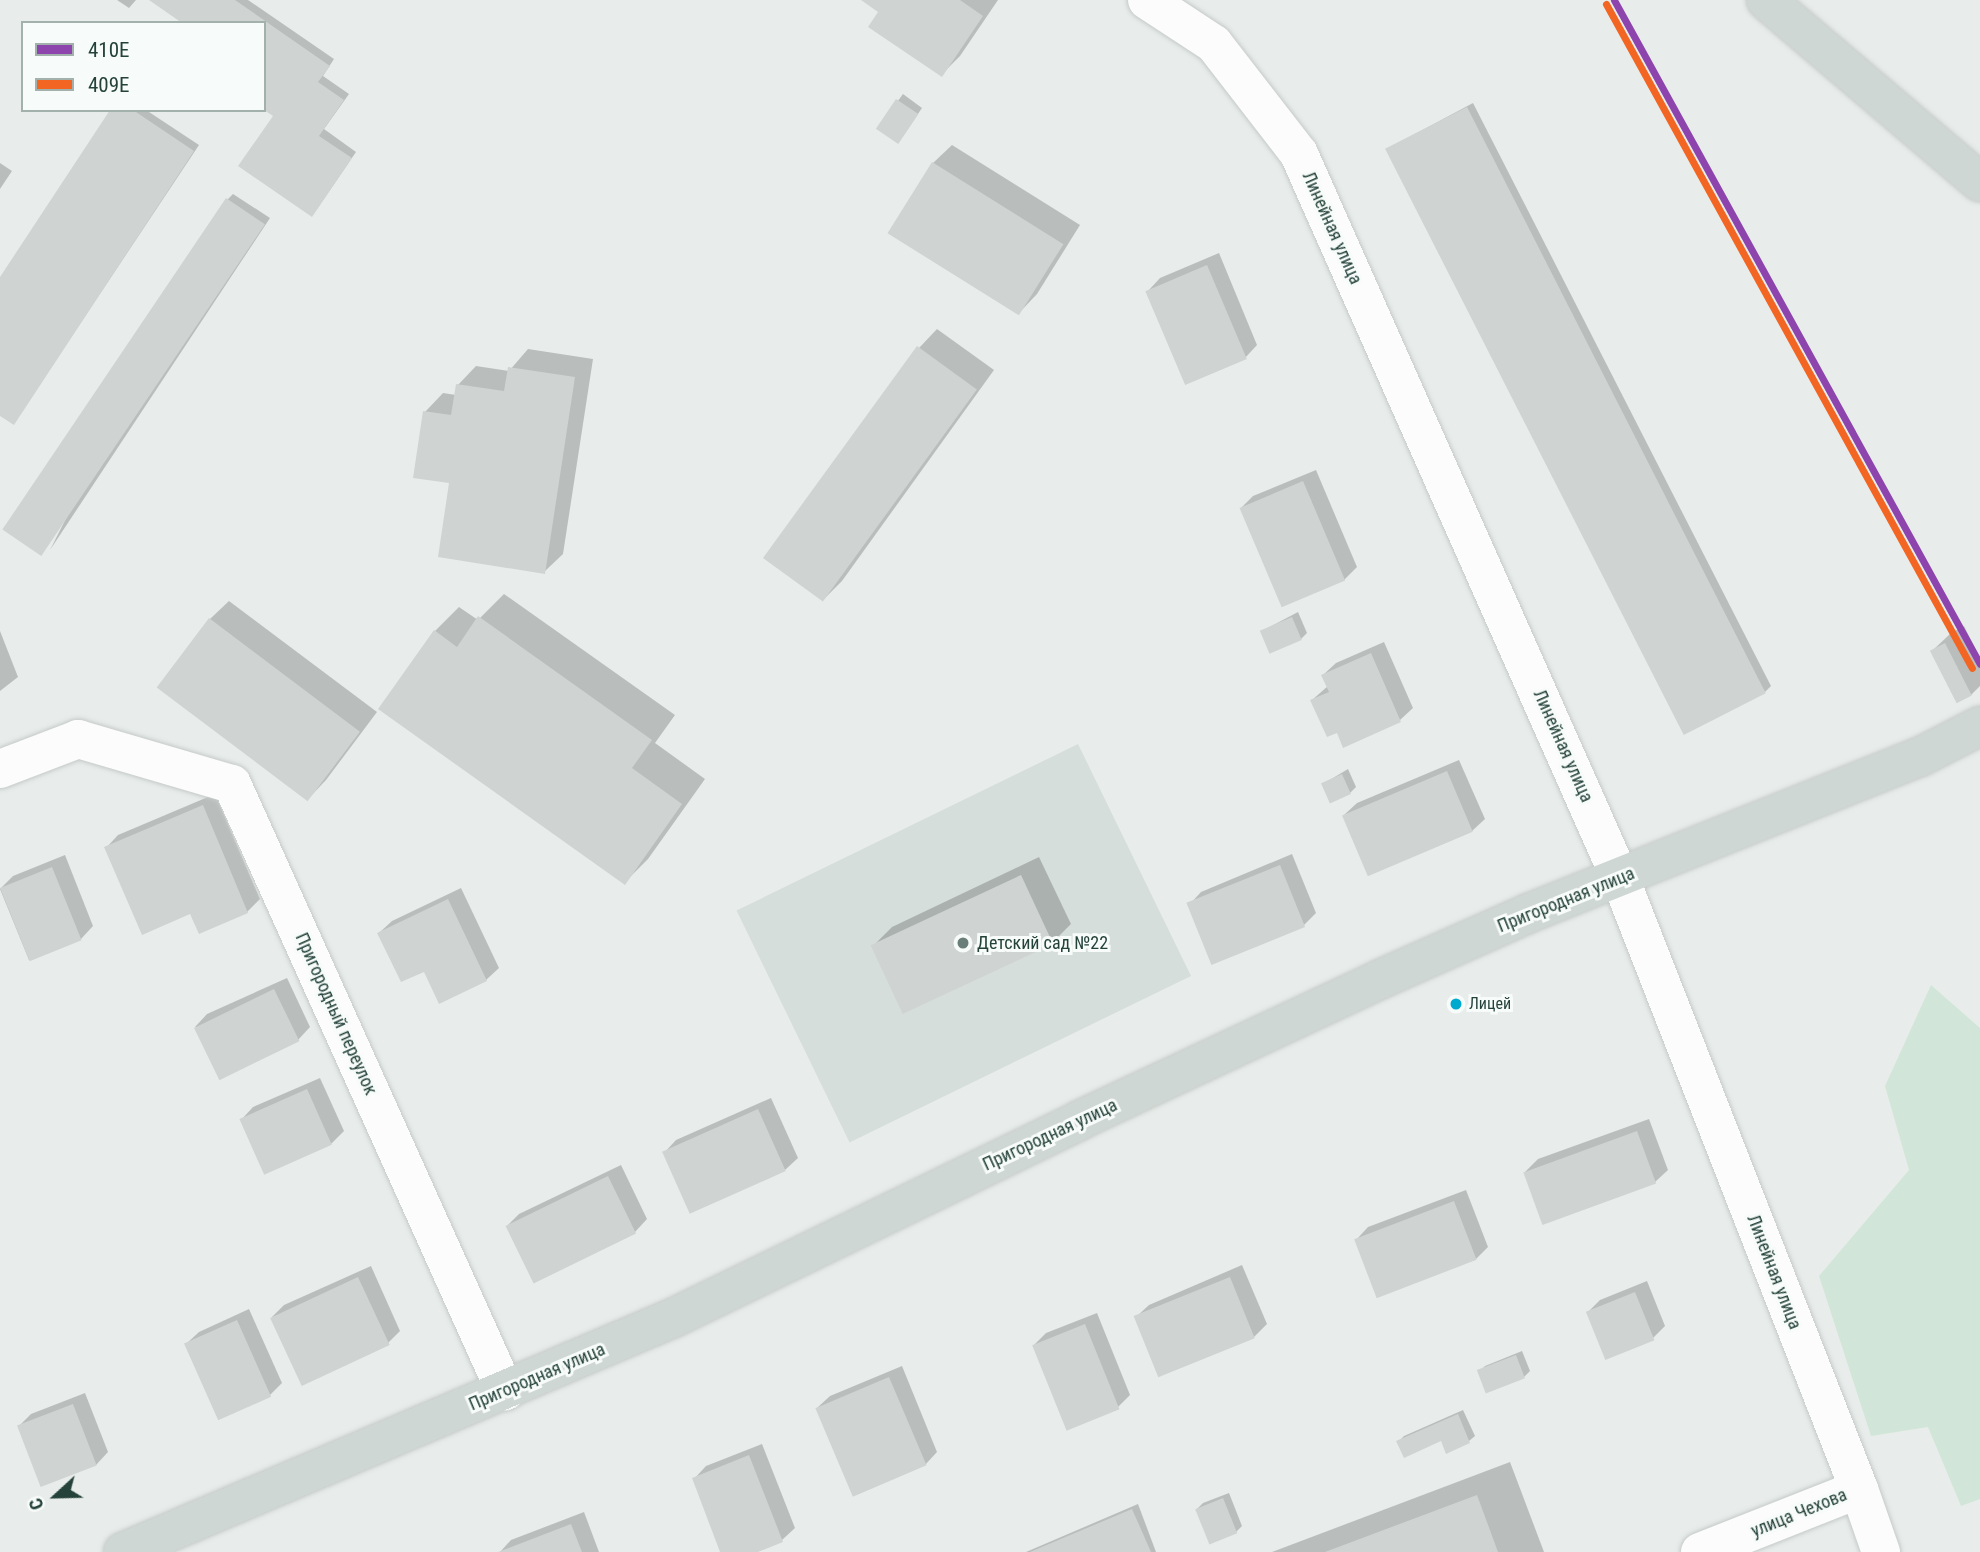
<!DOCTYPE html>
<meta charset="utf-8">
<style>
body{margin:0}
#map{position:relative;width:1980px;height:1552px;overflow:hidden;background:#e8edeb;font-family:"Roboto Condensed",sans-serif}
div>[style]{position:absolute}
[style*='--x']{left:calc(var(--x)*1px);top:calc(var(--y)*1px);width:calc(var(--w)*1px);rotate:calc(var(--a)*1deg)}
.built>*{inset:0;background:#d6dedb;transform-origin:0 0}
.green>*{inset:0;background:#d1e6d8}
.shadow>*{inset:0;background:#0003}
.building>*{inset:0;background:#cfd4d2;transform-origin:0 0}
.roads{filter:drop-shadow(0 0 2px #c5cac8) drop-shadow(0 0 2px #c5cac8)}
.minor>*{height:38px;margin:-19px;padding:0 19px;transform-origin:19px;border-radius:19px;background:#fcfcfc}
.major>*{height:38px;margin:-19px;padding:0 19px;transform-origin:19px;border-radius:19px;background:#cfd7d5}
.rail-1>*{height:7px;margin:-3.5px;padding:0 3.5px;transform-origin:3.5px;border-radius:3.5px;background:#8e44ad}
.rail-2>*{height:7px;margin:-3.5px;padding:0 3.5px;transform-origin:3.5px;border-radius:3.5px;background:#f26522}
.dots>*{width:19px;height:19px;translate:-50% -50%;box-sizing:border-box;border:4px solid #f7fbf9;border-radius:50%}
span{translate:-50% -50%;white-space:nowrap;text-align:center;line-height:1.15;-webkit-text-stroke:6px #f7fbf9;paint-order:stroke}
.bus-label{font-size:16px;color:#24423a}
.left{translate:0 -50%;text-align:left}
.street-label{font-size:18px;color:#24423a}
.poi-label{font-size:18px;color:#24423a}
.legend{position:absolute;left:21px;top:21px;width:245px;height:91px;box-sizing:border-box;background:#f7fbf9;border:2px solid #a3b1ad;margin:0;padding:9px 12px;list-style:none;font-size:21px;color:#24423a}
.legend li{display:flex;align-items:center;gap:14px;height:35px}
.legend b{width:35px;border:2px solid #a3b1ad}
.north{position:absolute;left:21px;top:1461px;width:70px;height:70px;-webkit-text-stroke:5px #f7fbf9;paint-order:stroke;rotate:248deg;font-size:19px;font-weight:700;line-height:28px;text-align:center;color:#24423a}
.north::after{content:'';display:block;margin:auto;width:24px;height:32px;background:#24423a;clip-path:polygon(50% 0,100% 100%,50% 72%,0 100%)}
</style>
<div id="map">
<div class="built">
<i style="left:1078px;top:744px;width:258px;height:380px;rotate:64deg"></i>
</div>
<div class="green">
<i style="clip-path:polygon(1931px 985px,1980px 1028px,1980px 1499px,1961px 1506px,1928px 1427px,1871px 1436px,1819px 1276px,1909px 1170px,1885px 1086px)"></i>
</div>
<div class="shadow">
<i style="clip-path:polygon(117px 0,136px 0,129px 8px)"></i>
<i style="clip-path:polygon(152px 0,248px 0,334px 59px,323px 76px,349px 94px,324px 129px,356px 152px,317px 209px,275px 115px,264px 23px)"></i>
<i style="clip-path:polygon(864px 0,998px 0,960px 56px,941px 75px,881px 11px)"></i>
<i style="clip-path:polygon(903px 94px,922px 108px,903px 136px,878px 128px)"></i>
<i style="clip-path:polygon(1473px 103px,1771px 686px,1765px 692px,1387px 149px)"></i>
<i style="clip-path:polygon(112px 110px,146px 110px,199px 145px,14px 423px,0 414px,0 281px)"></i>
<i style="clip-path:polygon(952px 145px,1080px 225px,1037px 294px,1019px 313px,933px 163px)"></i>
<i style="clip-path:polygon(0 163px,12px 171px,0 189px)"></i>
<i style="clip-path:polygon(233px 194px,270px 218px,50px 550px,228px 199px)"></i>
<i style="clip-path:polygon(1219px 253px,1257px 345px,1245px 358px,1148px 291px,1160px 278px)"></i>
<i style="clip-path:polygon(937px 329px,994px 370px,842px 581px,823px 600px,919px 348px)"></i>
<i style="clip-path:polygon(528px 349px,593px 359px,563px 554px,544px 572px,451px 481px,425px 412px,443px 393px,456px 395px,458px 385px,476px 366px,509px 371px)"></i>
<i style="clip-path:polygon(1316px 470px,1357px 567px,1344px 580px,1241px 508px,1253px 496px)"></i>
<i style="clip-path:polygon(504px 594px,675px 715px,655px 743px,705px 779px,648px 859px,624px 883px,435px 631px,459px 607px,478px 620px)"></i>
<i style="clip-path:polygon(229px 601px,377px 712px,326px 780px,308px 799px,159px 687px,210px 619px)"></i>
<i style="clip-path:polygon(1298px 612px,1307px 633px,1301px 639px,1262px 631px)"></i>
<i style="clip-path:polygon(1964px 626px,1980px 658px,1980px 686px,1971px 695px,1932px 651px,1951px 633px)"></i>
<i style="clip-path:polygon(0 631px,18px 677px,0 691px)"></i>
<i style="clip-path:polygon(1384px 642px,1413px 708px,1400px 720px,1344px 746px,1337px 731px,1312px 700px,1328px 686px,1323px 675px,1336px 663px)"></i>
<i style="clip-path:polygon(1459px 760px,1485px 819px,1472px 831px,1344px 815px,1357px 803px)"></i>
<i style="clip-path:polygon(1348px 769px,1356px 787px,1350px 793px,1323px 784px)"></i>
<i style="clip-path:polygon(215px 794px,260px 899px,247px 912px,191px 912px,106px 848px,118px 835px)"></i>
<i style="clip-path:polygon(1292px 854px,1316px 913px,1304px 925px,1189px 905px,1201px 892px)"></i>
<i style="clip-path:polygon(65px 855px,93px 926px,81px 939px,29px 960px,0 889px,13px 876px)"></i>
<i style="clip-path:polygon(1039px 857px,1071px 924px,1052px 943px,873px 946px,892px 927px)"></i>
<i style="clip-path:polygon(461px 888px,499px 968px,486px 980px,425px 969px,379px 933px,392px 921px)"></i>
<i style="clip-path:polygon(287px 978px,310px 1027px,298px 1040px,195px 1027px,207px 1014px)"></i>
<i style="clip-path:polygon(320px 1078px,344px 1131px,331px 1144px,241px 1120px,253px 1107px)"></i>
<i style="clip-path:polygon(771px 1098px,798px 1158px,785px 1170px,664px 1153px,676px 1140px)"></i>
<i style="clip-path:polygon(1649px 1119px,1668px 1170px,1655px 1182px,1525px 1172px,1538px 1159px)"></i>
<i style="clip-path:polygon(621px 1165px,647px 1219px,635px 1232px,507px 1226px,519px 1214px)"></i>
<i style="clip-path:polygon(1466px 1190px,1488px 1247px,1476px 1259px,1356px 1240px,1368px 1227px)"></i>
<i style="clip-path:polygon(1242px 1265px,1267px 1324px,1254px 1337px,1161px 1375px,1136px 1317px,1149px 1305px)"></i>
<i style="clip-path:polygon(371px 1266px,400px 1331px,388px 1343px,272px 1317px,284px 1305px)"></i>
<i style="clip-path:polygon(1647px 1281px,1665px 1326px,1653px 1338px,1588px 1312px,1600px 1300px)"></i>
<i style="clip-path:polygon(249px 1309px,282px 1383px,270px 1395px,186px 1344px,199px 1332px)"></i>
<i style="clip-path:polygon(1097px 1313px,1130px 1395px,1118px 1407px,1034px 1345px,1046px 1333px)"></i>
<i style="clip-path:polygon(1522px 1351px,1530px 1371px,1524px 1377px,1479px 1372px,1485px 1366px)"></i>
<i style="clip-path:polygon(902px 1366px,937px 1452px,925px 1465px,817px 1408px,830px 1396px)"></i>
<i style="clip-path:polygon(85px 1393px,108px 1452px,96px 1465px,19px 1426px,31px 1414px)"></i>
<i style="clip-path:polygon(1463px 1410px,1475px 1436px,1469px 1441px,1442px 1439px,1398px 1442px,1404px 1436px)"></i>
<i style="clip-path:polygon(762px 1444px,795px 1528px,782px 1540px,753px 1552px,722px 1552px,694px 1479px,706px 1466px)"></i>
<i style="clip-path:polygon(1510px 1462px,1544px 1552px,1272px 1552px)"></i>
<i style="clip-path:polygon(1229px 1493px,1242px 1526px,1236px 1532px,1197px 1509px,1203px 1503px)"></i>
<i style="clip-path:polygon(1138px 1504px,1156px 1552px,1026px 1552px)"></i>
<i style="clip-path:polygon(584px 1512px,599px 1552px,500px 1552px,511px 1540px)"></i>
</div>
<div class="building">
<i style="clip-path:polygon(149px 0,235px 0,330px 66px,318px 82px,344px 100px,319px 136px,352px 158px,312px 217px,238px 166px,273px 116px,264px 110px,264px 23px,182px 23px)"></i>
<i style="clip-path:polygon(861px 0,960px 0,983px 16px,942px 77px,868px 27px,878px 12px)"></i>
<i style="left:896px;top:99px;width:27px;height:36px;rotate:34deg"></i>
<i style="left:1467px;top:107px;width:658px;height:92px;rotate:63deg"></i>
<i style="clip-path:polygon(110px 110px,133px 110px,194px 151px,14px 425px,0 416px,0 277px)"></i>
<i style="left:932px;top:162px;width:155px;height:84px;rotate:32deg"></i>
<i style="left:226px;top:198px;width:47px;height:400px;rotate:34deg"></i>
<i style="left:1207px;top:265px;width:102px;height:67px;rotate:67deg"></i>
<i style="left:917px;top:346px;width:74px;height:262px;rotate:36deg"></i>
<i style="clip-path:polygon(508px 367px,575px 377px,545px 574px,438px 557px,449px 483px,413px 478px,423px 411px,451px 415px,456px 384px,504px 391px)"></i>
<i style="left:1303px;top:481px;width:108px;height:69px;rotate:67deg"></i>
<i style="clip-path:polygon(478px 616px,652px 740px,632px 768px,682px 804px,625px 885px,378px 709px,434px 630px,457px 647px)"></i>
<i style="left:1292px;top:617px;width:25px;height:35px;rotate:67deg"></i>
<i style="left:209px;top:618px;width:189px;height:87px;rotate:37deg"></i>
<i style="left:1945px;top:643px;width:59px;height:17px;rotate:63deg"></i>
<i style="clip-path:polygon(1371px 653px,1401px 722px,1343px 748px,1337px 733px,1327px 737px,1310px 700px,1329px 692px,1321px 675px)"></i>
<i style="left:1447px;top:771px;width:66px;height:114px;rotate:67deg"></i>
<i style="left:1342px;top:774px;width:22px;height:23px;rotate:66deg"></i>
<i style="clip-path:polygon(203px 805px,248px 913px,199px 934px,190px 914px,142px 935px,104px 847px)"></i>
<i style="left:1280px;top:865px;width:67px;height:101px;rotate:68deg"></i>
<i style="left:52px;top:867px;width:79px;height:56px;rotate:68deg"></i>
<i style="left:1021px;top:875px;width:76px;height:166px;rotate:65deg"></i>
<i style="clip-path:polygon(448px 899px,487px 981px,439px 1004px,424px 972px,401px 982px,377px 933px)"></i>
<i style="left:274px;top:989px;width:58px;height:89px;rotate:64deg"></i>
<i style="left:307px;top:1089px;width:61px;height:74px;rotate:66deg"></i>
<i style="left:758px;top:1109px;width:68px;height:105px;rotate:66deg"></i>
<i style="left:1637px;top:1131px;width:56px;height:121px;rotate:70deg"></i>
<i style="left:608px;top:1176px;width:64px;height:114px;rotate:64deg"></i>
<i style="left:1454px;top:1201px;width:63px;height:107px;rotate:69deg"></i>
<i style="left:358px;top:1277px;width:75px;height:97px;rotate:65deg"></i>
<i style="left:1230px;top:1277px;width:66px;height:104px;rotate:68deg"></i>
<i style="left:1635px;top:1292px;width:52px;height:53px;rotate:68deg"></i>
<i style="left:237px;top:1320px;width:84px;height:58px;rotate:66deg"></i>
<i style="left:1085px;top:1324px;width:92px;height:57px;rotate:68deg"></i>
<i style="left:1516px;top:1355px;width:25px;height:42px;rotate:69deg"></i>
<i style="left:889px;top:1377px;width:96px;height:80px;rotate:67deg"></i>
<i style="left:73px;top:1404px;width:66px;height:60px;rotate:69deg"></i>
<i style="clip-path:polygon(1458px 1414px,1470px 1443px,1446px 1454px,1441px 1441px,1404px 1458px,1396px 1441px)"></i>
<i style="clip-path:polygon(749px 1455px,783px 1542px,758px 1552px,720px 1552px,692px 1478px)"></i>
<i style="clip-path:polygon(1477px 1495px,1498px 1552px,1325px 1552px)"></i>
<i style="left:1223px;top:1498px;width:38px;height:30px;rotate:68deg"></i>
<i style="clip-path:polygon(1132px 1509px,1151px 1552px,1030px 1552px)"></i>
<i style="clip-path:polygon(571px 1524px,582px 1552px,498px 1552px)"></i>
</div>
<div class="roads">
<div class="minor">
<i style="--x:1147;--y:0;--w:80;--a:33.3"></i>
<i style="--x:1214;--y:44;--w:139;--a:52.3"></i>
<i style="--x:1299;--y:154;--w:792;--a:66.09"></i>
<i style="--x:1620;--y:878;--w:656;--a:68.64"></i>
<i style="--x:1859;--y:1489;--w:67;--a:70.8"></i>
<i style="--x:0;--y:769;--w:84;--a:-21"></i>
<i style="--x:78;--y:739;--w:160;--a:16.3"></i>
<i style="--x:232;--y:784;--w:666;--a:65.78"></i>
<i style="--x:1700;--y:1552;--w:171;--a:-21.6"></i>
</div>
<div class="major">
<i style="--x:1766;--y:0;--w:281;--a:40.4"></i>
<i style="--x:123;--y:1552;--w:598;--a:-23.05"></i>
<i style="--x:673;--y:1318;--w:453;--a:-25.9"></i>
<i style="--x:1080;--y:1120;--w:332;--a:-25.1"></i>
<i style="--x:1381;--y:979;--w:162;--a:-24"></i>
<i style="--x:1529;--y:913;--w:421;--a:-21.8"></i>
<i style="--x:1920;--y:757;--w:68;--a:-27.3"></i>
</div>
</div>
<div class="rail-1">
<i style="--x:1614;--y:0;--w:758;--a:61.14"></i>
</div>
<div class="rail-2">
<i style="--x:1606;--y:4;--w:758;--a:61.14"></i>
</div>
<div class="dots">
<i style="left:963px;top:943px;background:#697e78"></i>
<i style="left:1456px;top:1004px;background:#00a9ce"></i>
</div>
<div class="bus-label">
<span class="left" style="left:1469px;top:1004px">Лицей</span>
</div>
<div class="street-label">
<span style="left:1332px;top:228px;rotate:66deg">Линейная улица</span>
<span style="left:1563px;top:746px;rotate:66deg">Линейная улица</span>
<span style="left:1566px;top:900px;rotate:-22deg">Пригородная улица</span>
<span style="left:336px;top:1014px;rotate:66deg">Пригородный переулок</span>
<span style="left:1050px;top:1135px;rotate:-25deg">Пригородная улица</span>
<span style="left:1774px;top:1272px;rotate:69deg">Линейная улица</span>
<span style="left:537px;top:1377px;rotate:-23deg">Пригородная улица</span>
<span style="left:1799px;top:1513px;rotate:-22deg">улица Чехова</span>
</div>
<div class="poi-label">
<span class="left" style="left:977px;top:943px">Детский сад №22</span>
</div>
<ul class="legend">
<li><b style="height:9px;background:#8e44ad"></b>410E</li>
<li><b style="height:9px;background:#f26522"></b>409E</li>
</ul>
<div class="north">С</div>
</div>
